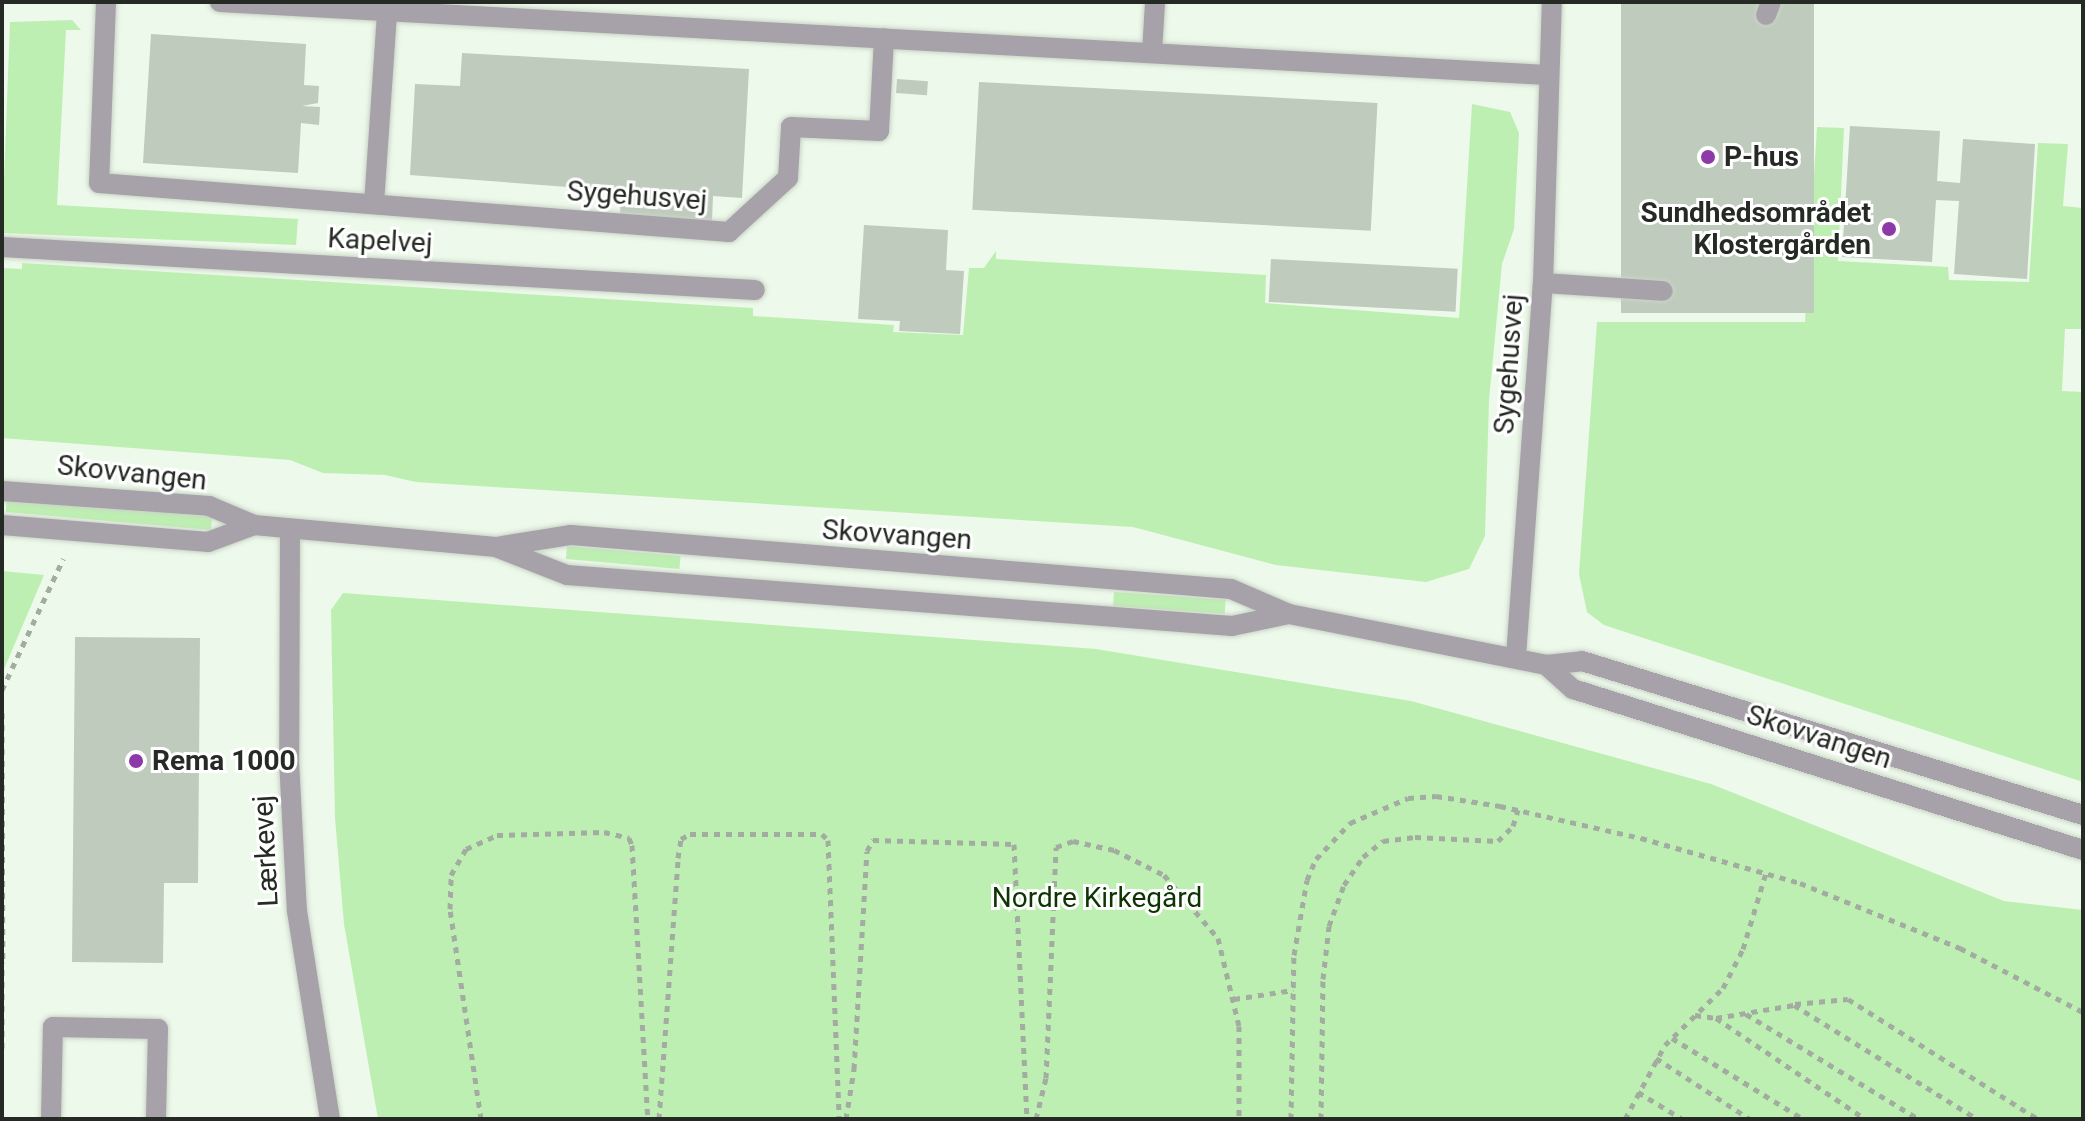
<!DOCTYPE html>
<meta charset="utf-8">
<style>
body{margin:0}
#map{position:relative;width:2085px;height:1121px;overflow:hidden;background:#edf9ea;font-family:Roboto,sans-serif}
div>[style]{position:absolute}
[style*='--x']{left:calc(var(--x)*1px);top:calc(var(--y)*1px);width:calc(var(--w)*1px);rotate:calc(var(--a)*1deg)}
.green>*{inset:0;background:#beefb2;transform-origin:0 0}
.building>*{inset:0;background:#bfcbbc;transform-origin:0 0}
.path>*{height:5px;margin-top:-2.5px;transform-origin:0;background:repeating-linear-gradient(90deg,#a2aca0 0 6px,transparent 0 12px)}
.roads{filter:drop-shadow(0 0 2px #c9d4c6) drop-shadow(0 0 2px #c9d4c6)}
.minor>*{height:20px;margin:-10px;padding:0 10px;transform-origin:10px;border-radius:10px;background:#a7a2a9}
.dots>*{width:22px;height:22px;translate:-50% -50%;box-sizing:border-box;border:4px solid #fff;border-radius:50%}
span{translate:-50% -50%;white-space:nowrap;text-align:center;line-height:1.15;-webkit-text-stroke:6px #fff;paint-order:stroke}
.poi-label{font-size:28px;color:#252a24;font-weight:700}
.left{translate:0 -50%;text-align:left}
.right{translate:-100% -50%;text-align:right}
.street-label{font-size:28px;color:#252a24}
.park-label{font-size:28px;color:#0e3404}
.frame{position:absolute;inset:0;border:4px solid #252a24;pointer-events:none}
</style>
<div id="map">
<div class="green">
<i style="clip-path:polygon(72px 20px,81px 30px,66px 30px,57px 205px,298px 219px,296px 245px,2px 233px,10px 22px)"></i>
<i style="clip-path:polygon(1472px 104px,1510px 112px,1519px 133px,1514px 229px,1502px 264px,1489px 400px,1485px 536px,1469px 569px,1426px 582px,1276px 565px,1133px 527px,416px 482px,385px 475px,323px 473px,290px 460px,2px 438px,2px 268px,22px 269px,22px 263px,753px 308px,753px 316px,894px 325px,893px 332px,963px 335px,969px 268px,984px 268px,996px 251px,996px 259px,1266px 275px,1265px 303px,1459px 318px)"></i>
<i style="clip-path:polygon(1817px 127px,1844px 128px,1838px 261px,1948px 267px,1949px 280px,2029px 282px,2038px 143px,2068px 144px,2063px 206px,2083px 208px,2083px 329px,2065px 329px,2062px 391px,2083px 392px,2083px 782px,1604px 625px,1587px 612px,1579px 574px,1597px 322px,1805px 322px)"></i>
<i style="left:7px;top:498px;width:206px;height:14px;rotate:5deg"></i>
<i style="left:567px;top:546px;width:114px;height:13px;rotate:5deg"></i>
<i style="clip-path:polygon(2px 571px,44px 575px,2px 674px)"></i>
<i style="left:1114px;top:592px;width:112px;height:14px;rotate:4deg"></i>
<i style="clip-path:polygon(343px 593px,1096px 649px,1411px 701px,1711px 784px,2004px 901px,2083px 910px,2083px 1119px,378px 1119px,344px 924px,335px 818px,331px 610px)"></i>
</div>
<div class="building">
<i style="left:1621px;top:2px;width:193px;height:311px"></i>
<i style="clip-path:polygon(151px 34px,306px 44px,304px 85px,319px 86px,318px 103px,302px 106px,320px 107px,319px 125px,301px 123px,298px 173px,143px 163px)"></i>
<i style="clip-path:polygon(462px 53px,749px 69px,742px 198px,713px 196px,712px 221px,620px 216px,621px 191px,410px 175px,415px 84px,460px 86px)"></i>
<i style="left:897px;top:79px;width:31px;height:14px;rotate:4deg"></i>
<i style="left:979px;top:82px;width:399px;height:128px;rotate:3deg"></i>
<i style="clip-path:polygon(1850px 126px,1940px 131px,1937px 181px,1960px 183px,1963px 139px,2035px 144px,2027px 279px,1954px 274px,1959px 201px,1936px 200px,1932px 262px,1842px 257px)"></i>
<i style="clip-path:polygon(864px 225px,948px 230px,946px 270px,964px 271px,960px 334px,899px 331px,900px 321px,858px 319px)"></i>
<i style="left:1271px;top:259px;width:187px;height:43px;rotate:3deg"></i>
<i style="clip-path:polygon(75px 637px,200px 638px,198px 883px,164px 883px,163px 963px,72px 962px)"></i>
</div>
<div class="path">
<i style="--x:2;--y:690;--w:145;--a:-65"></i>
<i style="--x:2;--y:713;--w:249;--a:89.8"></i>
<i style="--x:1234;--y:999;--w:60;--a:-8.7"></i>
<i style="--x:1795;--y:1004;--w:53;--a:-5.4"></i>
<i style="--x:1848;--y:999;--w:225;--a:32.3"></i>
<i style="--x:1746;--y:1014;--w:202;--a:31.3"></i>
<i style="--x:1695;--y:1015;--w:21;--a:8"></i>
<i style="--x:1716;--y:1018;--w:79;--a:-9.5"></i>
<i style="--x:1794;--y:1005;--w:216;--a:31.9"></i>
<i style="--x:1716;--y:1018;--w:180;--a:34.1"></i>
<i style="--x:1672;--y:1038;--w:154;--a:31.7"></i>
<i style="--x:2;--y:1048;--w:86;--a:-90"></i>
<i style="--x:1656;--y:1058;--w:112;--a:33"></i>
<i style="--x:1638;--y:1092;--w:52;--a:31.5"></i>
<i style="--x:481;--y:1119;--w:212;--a:-98.4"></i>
<i style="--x:450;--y:909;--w:34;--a:-88"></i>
<i style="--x:451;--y:875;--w:30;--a:-60"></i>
<i style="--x:466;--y:849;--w:34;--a:-24"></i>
<i style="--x:497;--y:835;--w:107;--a:-1.6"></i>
<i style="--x:604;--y:832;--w:26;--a:13"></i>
<i style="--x:629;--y:838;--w:8;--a:67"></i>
<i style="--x:632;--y:845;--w:274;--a:86.7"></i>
<i style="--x:659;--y:1119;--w:262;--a:-85.8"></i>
<i style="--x:678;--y:858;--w:19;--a:-81"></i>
<i style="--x:681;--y:839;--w:10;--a:-29"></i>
<i style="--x:690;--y:834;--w:132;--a:0"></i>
<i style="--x:822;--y:834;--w:8;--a:45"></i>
<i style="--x:828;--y:840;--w:279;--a:87.7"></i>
<i style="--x:846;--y:1119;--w:51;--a:-80.9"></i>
<i style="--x:854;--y:1069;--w:218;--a:-86.6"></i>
<i style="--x:867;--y:851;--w:13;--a:-61"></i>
<i style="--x:873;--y:840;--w:141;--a:1.6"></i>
<i style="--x:1014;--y:844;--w:275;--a:87.3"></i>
<i style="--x:1036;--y:1119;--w:42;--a:-76.3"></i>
<i style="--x:1046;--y:1078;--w:231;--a:-87.5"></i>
<i style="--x:1056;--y:847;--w:18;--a:-19"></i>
<i style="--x:1073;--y:841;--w:42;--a:12.4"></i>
<i style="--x:1114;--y:850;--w:56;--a:26.6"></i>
<i style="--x:1164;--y:875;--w:83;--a:49.4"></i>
<i style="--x:1218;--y:938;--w:90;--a:76.6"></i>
<i style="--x:1239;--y:1026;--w:93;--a:90"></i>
<i style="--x:1291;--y:1119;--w:164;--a:-89"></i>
<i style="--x:1294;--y:955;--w:76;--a:-80.2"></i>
<i style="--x:1307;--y:880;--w:23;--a:-67"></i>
<i style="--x:1316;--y:859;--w:50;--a:-46.6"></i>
<i style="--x:1350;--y:823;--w:63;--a:-23.3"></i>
<i style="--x:1408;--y:798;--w:28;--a:-4"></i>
<i style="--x:1436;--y:796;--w:65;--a:8.9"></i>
<i style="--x:1500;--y:806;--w:145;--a:12.8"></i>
<i style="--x:1641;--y:838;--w:165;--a:15.8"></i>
<i style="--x:1800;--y:883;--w:173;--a:22.1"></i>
<i style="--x:1960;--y:948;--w:139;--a:27.5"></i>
<i style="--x:1321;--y:1119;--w:140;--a:-89.2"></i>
<i style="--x:1323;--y:979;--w:53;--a:-83.5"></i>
<i style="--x:1329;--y:926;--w:44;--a:-69.9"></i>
<i style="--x:1344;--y:885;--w:34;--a:-56"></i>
<i style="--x:1363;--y:857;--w:26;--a:-39"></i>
<i style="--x:1383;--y:841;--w:32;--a:-7"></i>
<i style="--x:1415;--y:837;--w:83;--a:2.8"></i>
<i style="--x:1498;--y:841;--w:21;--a:-45"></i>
<i style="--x:1513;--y:826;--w:17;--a:-73"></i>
<i style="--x:1625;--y:1119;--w:84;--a:-61.6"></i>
<i style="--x:1665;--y:1045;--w:81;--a:-44.5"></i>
<i style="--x:1723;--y:988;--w:44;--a:-62.9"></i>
<i style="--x:1743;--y:949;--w:79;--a:-73.2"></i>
</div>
<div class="roads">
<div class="minor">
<i style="--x:106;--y:2;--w:181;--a:92.2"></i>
<i style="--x:99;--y:183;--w:632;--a:4.45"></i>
<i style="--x:729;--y:232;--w:80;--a:-42.5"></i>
<i style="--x:788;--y:178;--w:51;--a:-86.6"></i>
<i style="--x:791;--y:127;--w:88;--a:2.6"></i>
<i style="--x:879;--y:131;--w:93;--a:-86.9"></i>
<i style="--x:220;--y:2;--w:1329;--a:3.15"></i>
<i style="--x:1766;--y:15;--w:14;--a:-69"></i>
<i style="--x:1152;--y:53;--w:51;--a:-86.6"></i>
<i style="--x:374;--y:204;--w:193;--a:-86.1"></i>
<i style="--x:2;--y:247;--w:754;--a:3.27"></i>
<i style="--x:1543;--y:283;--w:120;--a:3.8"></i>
<i style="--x:2;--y:491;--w:208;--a:4.1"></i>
<i style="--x:209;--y:506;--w:49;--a:22.9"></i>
<i style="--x:254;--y:525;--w:243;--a:5.2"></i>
<i style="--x:496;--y:547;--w:76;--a:-9.1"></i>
<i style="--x:571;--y:535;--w:662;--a:4.68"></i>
<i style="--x:1231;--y:589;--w:63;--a:23.3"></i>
<i style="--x:1289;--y:614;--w:262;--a:11.2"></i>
<i style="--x:1546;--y:665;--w:36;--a:-6"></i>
<i style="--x:1582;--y:661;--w:524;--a:17.09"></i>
<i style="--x:2;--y:525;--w:207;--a:4.7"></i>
<i style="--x:208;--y:542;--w:49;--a:-20.3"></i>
<i style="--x:290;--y:529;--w:231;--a:90.2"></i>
<i style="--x:289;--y:760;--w:151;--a:87"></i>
<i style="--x:297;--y:911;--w:211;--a:81"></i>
<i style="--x:498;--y:548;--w:74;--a:21.4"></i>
<i style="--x:567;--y:575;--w:667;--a:4.39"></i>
<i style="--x:1232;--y:626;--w:58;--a:-11.9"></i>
<i style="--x:1516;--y:657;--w:375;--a:-85.9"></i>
<i style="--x:1543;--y:283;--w:281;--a:-88.2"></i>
<i style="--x:1546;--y:665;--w:36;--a:42"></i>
<i style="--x:1573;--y:689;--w:535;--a:17.52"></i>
<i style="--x:51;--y:1119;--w:92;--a:-88.8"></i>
<i style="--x:53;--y:1027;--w:105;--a:1.1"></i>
<i style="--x:158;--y:1029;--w:90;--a:91.3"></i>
</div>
</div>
<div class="dots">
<i style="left:1708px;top:157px;background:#8d39a7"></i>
<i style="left:1889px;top:229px;background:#8d39a7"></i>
<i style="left:136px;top:761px;background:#8d39a7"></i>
</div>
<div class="poi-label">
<span class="left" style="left:1724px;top:157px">P-hus</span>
<span class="right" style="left:1871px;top:229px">Sundhedsområdet<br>Klostergården</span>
<span class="left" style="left:152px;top:761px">Rema 1000</span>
</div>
<div class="street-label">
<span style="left:637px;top:196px;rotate:4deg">Sygehusvej</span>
<span style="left:380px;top:241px;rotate:3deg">Kapelvej</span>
<span style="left:1509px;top:364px;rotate:-86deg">Sygehusvej</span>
<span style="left:132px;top:473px;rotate:6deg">Skovvangen</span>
<span style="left:897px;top:535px;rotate:4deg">Skovvangen</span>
<span style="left:1819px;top:737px;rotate:18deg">Skovvangen</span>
<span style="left:266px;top:851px;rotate:-93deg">Lærkevej</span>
</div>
<div class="park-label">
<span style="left:1097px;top:898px">Nordre Kirkegård</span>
</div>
<div class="frame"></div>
</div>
